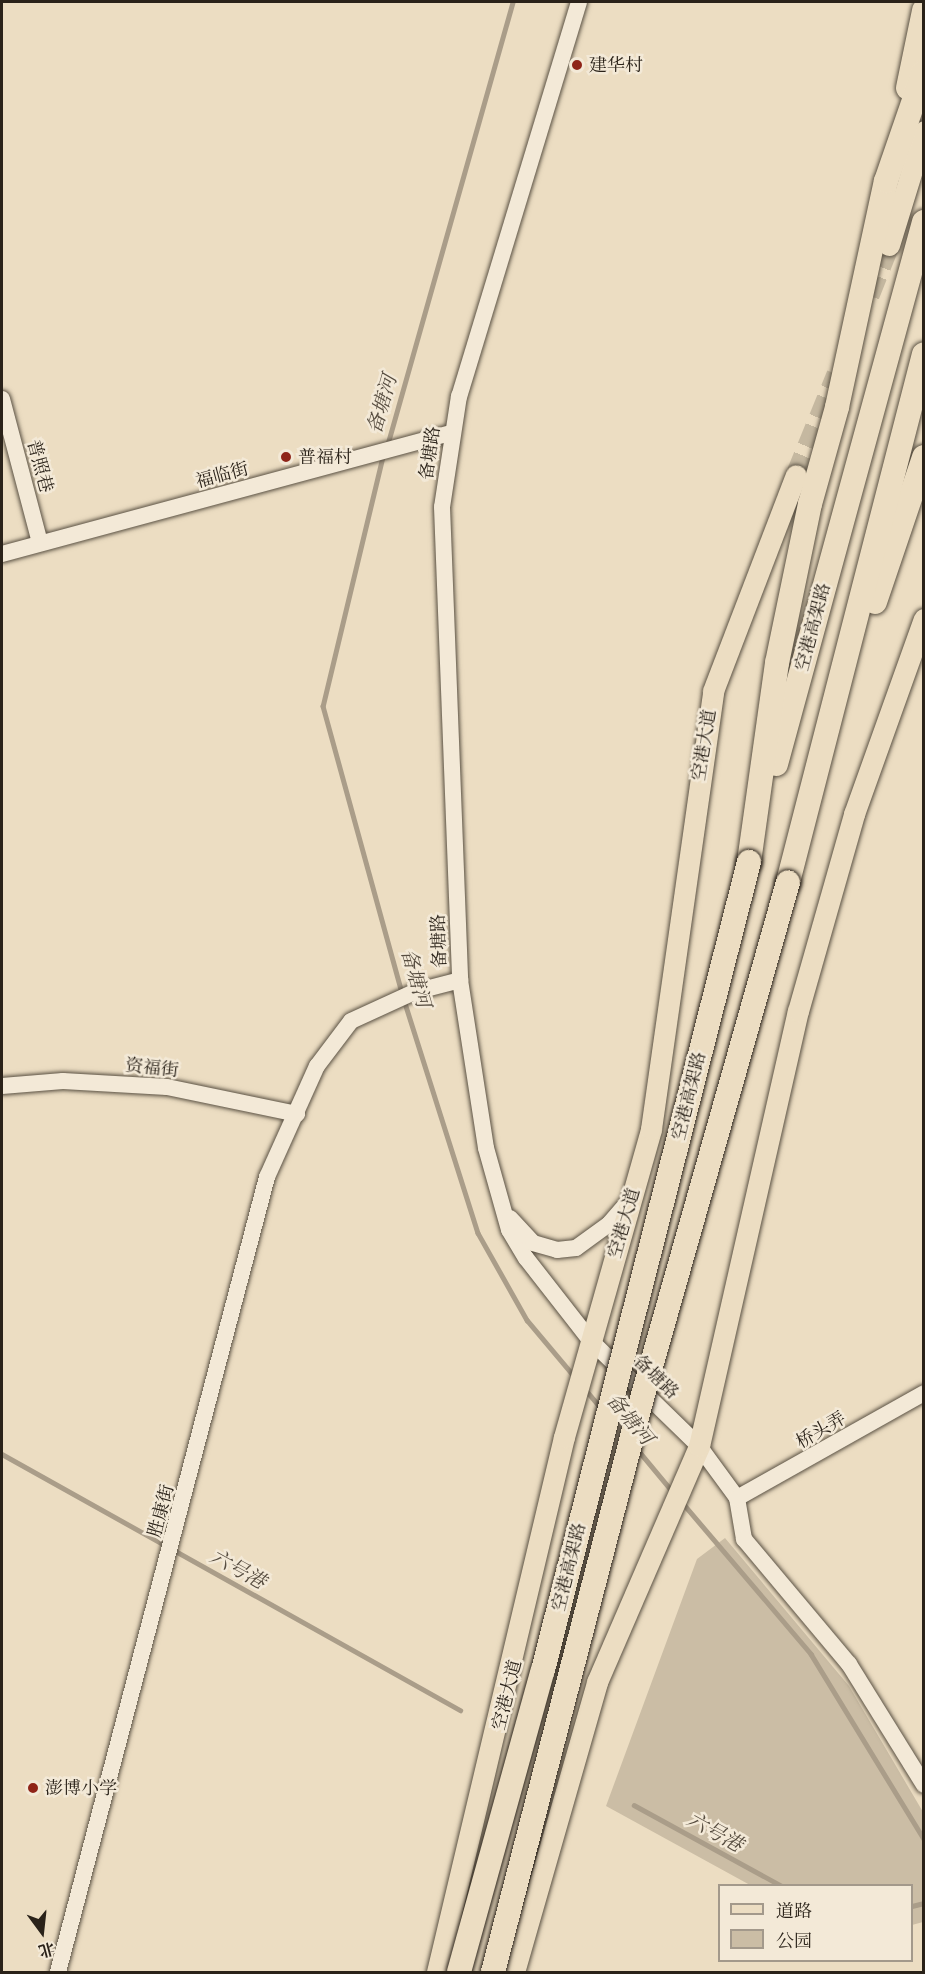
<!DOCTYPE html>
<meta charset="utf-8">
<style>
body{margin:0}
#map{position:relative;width:925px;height:1974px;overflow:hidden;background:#ecddc2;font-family:Alegreya,"Noto Serif SC",serif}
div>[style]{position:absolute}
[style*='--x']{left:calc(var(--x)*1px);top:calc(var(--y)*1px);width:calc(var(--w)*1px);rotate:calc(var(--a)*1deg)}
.green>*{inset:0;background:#cbbda5}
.stream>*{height:4.5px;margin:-2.25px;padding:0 2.25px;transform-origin:2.25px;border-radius:2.25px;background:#aa9d89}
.major-tunnel>*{height:21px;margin-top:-10.5px;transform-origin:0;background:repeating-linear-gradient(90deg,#c5b8a0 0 21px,transparent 0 31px)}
.roads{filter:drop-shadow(0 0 2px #5a5143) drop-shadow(0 0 2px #5a5143)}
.minor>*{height:16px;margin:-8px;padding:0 8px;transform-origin:8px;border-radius:8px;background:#f3e9d7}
.major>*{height:21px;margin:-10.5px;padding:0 10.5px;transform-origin:10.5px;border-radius:10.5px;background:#ecddc2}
.highway>*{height:24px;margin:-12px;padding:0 12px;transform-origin:12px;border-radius:12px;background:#ecddc2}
.bridges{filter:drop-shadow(0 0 2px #2a2219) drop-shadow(0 0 2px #2a2219)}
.highway-bridge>*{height:24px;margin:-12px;padding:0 12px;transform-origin:12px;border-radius:12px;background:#ecddc2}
.dots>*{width:16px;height:16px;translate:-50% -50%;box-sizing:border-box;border:3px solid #f3e9d7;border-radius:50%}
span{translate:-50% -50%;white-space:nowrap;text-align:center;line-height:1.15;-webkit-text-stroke:5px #f3e9d7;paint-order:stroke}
.poi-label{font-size:18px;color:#2a2219}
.left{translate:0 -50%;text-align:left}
.street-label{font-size:18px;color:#2a2219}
.water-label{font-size:20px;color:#574d40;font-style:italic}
.frame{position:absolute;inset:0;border:3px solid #2a2219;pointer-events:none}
.legend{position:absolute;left:718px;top:1884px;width:195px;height:78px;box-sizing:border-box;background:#f3e9d7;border:2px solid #a3998b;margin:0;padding:8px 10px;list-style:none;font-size:18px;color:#2a2219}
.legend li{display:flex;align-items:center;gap:12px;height:30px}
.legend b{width:30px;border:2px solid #a3998b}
.north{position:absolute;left:12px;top:1902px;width:60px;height:60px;-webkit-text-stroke:4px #f3e9d7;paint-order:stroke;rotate:165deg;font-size:16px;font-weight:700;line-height:24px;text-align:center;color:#2a2219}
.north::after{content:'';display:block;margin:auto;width:21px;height:27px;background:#2a2219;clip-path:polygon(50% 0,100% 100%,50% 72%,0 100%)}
</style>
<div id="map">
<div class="green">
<i style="clip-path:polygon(725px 1538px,849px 1686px,923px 1812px,923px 1922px,912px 1925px,912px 1886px,750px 1885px,606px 1806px,697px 1559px)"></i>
</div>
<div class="stream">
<i style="--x:387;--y:446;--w:462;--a:-74.2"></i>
<i style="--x:383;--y:457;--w:256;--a:103.5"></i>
<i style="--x:323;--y:706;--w:308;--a:74.6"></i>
<i style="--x:405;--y:1003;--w:241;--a:72.4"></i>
<i style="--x:478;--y:1233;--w:100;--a:60.6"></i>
<i style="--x:527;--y:1320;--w:73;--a:50"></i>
<i style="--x:585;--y:1389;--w:25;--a:50"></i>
<i style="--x:638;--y:1450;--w:55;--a:50.2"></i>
<i style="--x:2;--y:1454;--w:525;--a:29.2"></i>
<i style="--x:681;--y:1501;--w:201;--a:49.6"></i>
<i style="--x:811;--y:1654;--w:217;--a:58.6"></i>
<i style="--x:634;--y:1805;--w:169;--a:28.7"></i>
<i style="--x:912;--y:1906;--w:12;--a:-14"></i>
</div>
<div class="major-tunnel">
<i style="--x:869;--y:295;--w:54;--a:-68.2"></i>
<i style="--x:796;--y:475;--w:109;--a:-67.9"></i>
</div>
<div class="roads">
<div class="minor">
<i style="--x:579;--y:2;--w:412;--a:106.9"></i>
<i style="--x:459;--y:396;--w:112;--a:98.7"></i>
<i style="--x:442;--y:507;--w:473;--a:87.8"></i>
<i style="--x:460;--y:980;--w:170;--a:81.2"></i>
<i style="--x:486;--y:1148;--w:85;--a:74.3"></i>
<i style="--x:509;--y:1230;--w:33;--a:59"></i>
<i style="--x:526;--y:1258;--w:104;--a:52"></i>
<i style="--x:590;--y:1340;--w:152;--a:44.2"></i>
<i style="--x:699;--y:1446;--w:64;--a:53.8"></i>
<i style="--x:737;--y:1498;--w:42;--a:80.3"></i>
<i style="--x:744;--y:1539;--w:163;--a:50"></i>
<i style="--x:849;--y:1664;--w:142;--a:58.2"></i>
<i style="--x:2;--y:399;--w:149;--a:75.2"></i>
<i style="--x:2;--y:554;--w:466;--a:-15.1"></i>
<i style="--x:2;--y:1086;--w:61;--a:-4.7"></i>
<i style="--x:63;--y:1081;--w:104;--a:3.3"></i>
<i style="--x:167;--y:1087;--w:133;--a:11.7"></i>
<i style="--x:510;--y:1218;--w:34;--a:47"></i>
<i style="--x:533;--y:1243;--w:25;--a:16"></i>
<i style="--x:557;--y:1250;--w:19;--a:-6"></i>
<i style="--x:576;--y:1248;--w:41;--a:-36"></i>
<i style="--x:609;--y:1224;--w:30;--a:-49"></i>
<i style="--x:737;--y:1498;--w:214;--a:-29.3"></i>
<i style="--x:58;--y:1972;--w:822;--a:-75.27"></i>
<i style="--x:267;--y:1177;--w:122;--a:-65.8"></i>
<i style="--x:317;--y:1066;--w:56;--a:-52.9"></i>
<i style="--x:351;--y:1021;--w:69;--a:-24.7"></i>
<i style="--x:414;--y:992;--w:48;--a:-14.6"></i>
</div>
<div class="major">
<i style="--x:889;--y:245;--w:119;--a:-72.9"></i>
<i style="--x:437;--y:1972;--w:550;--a:-76.65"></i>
<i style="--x:564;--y:1437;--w:320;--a:-74.2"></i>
<i style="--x:651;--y:1129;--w:442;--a:-81.9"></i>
<i style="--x:713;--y:691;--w:231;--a:-69"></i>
<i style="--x:514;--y:1972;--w:302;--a:-74"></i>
<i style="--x:597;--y:1682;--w:257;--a:-66.6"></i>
<i style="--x:699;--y:1446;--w:446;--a:-77.2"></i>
<i style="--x:798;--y:1011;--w:205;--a:-74.1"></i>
<i style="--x:854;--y:814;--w:207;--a:-70.3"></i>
</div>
<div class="highway">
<i style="--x:908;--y:88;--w:79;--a:-78.3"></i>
<i style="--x:875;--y:602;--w:153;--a:-71.3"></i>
<i style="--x:776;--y:764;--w:562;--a:-74.73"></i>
<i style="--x:749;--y:862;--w:201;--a:-82"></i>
<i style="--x:777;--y:663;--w:162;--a:-78.3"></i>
<i style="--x:810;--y:504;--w:101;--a:-74.4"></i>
<i style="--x:837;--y:407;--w:231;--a:-77.8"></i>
<i style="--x:886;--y:181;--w:116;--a:-70.9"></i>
<i style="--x:788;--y:882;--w:545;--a:-75.56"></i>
</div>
</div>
<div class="bridges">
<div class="highway-bridge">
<i style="--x:459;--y:1972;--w:313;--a:-74.5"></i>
<i style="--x:543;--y:1670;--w:834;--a:-75.7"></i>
<i style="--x:493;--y:1972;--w:589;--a:-75.44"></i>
<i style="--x:641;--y:1402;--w:540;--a:-74.21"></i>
</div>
</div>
<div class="dots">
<i style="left:577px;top:65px;background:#8f2418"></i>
<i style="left:286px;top:457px;background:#8f2418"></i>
<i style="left:33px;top:1788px;background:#8f2418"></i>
</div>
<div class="poi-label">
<span class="left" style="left:589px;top:65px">建华村</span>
<span class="left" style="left:298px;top:457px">普福村</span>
<span class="left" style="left:45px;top:1788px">澎博小学</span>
</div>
<div class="street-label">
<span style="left:430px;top:453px;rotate:-82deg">备塘路</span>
<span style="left:40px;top:466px;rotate:75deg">普照巷</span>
<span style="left:222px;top:475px;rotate:-15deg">福临街</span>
<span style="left:813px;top:627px;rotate:-75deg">空港高架路</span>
<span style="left:704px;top:745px;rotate:-81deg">空港大道</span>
<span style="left:439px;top:941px;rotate:-92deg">备塘路</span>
<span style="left:152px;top:1068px;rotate:6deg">资福街</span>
<span style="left:689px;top:1096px;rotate:-76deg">空港高架路</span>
<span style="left:624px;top:1223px;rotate:-74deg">空港大道</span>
<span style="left:656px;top:1377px;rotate:44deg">备塘路</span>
<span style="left:821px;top:1430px;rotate:-30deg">桥头弄</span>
<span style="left:161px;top:1511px;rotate:-75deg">胜康街</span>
<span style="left:569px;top:1567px;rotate:-76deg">空港高架路</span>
<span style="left:507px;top:1695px;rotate:-76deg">空港大道</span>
</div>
<div class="water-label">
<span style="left:382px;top:404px;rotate:-74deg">备塘河</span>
<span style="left:416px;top:978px;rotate:74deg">备塘河</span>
<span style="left:630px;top:1419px;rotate:50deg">备塘河</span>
<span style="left:238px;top:1569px;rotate:29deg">六号港</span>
<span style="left:715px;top:1832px;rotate:29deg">六号港</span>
</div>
<div class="frame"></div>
<ul class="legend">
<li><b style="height:8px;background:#ecddc2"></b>道路</li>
<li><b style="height:16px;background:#cbbda5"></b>公园</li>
</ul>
<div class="north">北</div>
</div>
